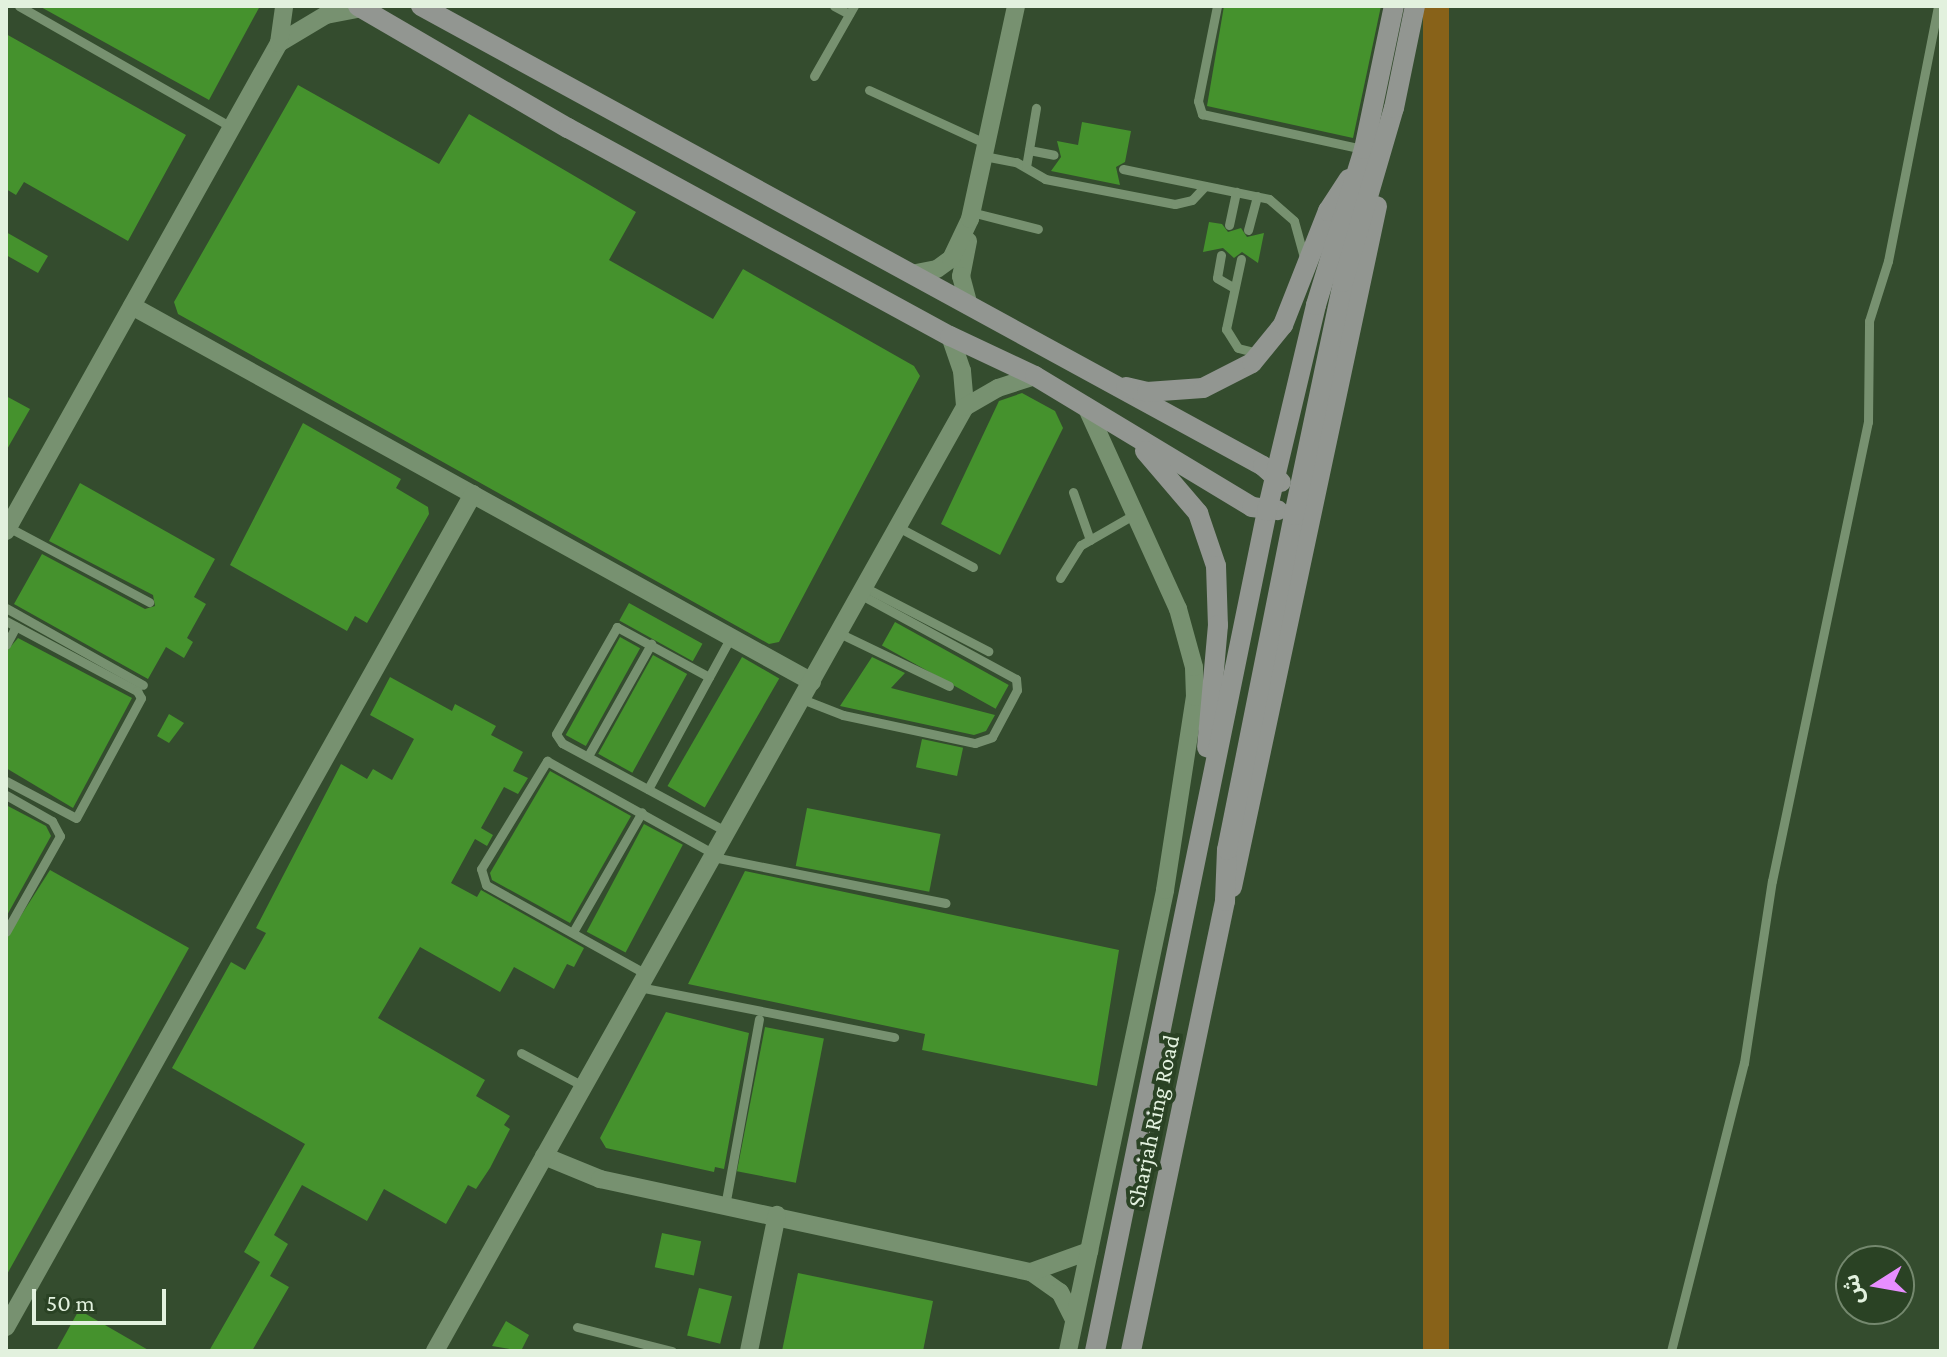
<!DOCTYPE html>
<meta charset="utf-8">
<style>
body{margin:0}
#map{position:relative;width:1947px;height:1357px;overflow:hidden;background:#344c2e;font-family:"Crimson Pro","Noto Sans Arabic",serif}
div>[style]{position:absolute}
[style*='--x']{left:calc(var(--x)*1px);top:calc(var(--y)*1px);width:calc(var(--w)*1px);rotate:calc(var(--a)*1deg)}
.green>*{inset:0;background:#886219;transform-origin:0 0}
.building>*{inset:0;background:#45922d;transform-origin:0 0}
.lane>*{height:9px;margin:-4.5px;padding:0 4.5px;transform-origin:4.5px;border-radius:4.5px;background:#779170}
.street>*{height:18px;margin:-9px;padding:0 9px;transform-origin:9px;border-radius:9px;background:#779170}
.secondary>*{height:20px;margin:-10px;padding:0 10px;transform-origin:10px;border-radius:10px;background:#929691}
span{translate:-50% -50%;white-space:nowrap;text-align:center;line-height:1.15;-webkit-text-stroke:8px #2a4224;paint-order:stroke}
.street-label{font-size:24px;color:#e2f1de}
.frame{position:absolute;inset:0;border:8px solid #e2f1de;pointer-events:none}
.north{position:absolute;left:1835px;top:1245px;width:80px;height:80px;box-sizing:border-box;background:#2a4224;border:2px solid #74886e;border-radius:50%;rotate:259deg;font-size:22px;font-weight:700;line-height:32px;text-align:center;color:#e2f1de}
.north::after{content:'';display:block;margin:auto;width:28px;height:36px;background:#e88eff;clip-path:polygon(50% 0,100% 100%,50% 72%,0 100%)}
.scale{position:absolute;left:32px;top:1289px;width:134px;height:36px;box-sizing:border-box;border:4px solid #e2f1de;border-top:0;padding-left:10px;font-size:24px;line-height:28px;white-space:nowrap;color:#e2f1de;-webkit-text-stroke:6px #2a4224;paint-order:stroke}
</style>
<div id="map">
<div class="green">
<i style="left:1423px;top:6px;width:26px;height:1374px"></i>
</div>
<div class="building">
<i style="clip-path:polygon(39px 6px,260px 6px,209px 100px)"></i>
<i style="clip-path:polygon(1224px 6px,1381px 6px,1353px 138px,1207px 106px)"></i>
<i style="clip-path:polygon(6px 34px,186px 135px,128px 241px,24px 182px,16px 195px,6px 189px)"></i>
<i style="clip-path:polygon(298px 85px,439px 164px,469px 114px,636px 212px,609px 260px,713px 319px,743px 269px,914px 366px,920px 376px,779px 642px,769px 644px,178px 314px,174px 302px)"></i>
<i style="clip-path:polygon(1082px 122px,1131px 131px,1125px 162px,1116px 167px,1120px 185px,1051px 171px,1061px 157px,1057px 141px,1078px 145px)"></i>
<i style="clip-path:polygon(1209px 222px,1222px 224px,1228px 232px,1241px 228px,1247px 237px,1264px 233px,1258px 263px,1242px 252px,1234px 258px,1223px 248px,1203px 252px)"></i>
<i style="clip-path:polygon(6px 232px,48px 256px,38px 273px,6px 255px)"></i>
<i style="clip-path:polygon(1022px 393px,1055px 411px,1063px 428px,1000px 555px,941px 524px,999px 401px)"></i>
<i style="clip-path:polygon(6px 396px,30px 409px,6px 451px)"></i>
<i style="clip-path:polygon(303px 423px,401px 479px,396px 488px,428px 507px,429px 514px,367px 623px,355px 616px,347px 631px,230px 565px)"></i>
<i style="clip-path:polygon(80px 483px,215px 559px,194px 597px,206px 604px,187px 638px,193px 642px,184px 658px,166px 647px,148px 679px,14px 604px,42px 554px,145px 609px,155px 606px,153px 595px,49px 541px)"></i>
<i style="left:629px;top:603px;width:84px;height:20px;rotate:29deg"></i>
<i style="left:895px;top:622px;width:130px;height:27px;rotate:29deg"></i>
<i style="left:620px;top:637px;width:23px;height:112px;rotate:29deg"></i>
<i style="clip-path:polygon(18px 638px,132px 698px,73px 808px,6px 768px,6px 652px)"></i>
<i style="left:653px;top:655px;width:39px;height:113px;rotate:29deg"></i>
<i style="left:742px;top:657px;width:43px;height:149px;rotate:30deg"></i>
<i style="clip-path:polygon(872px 657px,905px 673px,891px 688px,995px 715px,986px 731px,974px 735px,840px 706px)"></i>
<i style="clip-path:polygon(390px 677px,452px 711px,455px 704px,496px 726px,491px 735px,523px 752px,513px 771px,528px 778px,518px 794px,504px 787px,481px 828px,493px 835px,487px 846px,475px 839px,451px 883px,477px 897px,481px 890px,584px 948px,574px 967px,567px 964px,554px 989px,514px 967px,500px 992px,420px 947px,378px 1018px,485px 1080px,476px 1096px,510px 1116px,504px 1125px,510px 1129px,490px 1168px,476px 1189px,468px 1185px,446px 1224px,384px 1189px,367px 1221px,302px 1185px,274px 1235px,288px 1244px,270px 1276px,289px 1287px,252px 1351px,209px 1351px,260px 1262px,244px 1252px,305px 1144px,172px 1068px,231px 962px,245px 970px,266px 933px,256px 928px,341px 764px,367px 779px,373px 769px,392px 780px,414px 739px,370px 715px)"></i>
<i style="clip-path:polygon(169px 714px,184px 723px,169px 743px,157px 736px)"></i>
<i style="left:922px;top:739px;width:42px;height:29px;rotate:12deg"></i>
<i style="clip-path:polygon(550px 771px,631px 816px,570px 923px,492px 880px,490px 873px)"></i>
<i style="clip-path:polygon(6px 805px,46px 826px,51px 836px,6px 917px)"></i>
<i style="left:807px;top:808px;width:136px;height:59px;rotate:11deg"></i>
<i style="left:644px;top:824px;width:44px;height:122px;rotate:28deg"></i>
<i style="clip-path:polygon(50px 870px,189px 948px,6px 1276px,6px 939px)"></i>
<i style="clip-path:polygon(745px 871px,1119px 950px,1097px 1086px,922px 1050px,925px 1034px,688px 984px)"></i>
<i style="clip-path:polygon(666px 1012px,749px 1033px,724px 1169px,715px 1167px,714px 1172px,606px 1148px,600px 1138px)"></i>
<i style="left:765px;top:1027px;width:60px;height:147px;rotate:11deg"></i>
<i style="left:662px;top:1233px;width:40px;height:35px;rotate:12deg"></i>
<i style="clip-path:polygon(798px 1273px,933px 1301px,923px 1351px,782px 1351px)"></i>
<i style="left:699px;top:1288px;width:34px;height:49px;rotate:14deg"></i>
<i style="clip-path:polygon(79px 1310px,150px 1351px,56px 1351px)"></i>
<i style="clip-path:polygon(506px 1321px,529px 1335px,521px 1351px,492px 1346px)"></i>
</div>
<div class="lane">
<i style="--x:19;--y:6;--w:244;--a:29.7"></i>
<i style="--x:834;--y:6;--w:17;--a:28"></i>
<i style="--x:1217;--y:6;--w:97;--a:101.3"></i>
<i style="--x:1198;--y:101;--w:14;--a:73"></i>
<i style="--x:1202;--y:114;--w:165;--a:12.3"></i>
<i style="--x:814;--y:76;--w:81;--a:-60.3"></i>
<i style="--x:869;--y:90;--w:130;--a:24.6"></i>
<i style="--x:1029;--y:150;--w:25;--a:11"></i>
<i style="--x:984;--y:156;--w:33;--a:11"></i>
<i style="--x:1016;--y:162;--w:34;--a:30"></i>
<i style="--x:1045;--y:179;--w:132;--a:10.9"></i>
<i style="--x:1175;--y:204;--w:17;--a:-13"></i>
<i style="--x:1192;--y:200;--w:19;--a:-47"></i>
<i style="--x:1026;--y:167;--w:60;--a:-80.4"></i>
<i style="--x:1123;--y:169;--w:149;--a:11.6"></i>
<i style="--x:1269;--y:199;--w:33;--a:41"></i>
<i style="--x:1294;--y:221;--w:41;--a:74.6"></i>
<i style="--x:971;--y:212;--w:69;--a:14.2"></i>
<i style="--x:1229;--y:225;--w:34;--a:-78"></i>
<i style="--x:1248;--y:230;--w:35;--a:-75"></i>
<i style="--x:1221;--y:255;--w:23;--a:100"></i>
<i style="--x:1217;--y:278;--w:20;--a:30"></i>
<i style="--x:1241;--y:259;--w:72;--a:102.1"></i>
<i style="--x:1226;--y:329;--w:22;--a:58"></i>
<i style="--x:1238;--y:348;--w:21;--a:14"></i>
<i style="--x:1073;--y:492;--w:51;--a:70.5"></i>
<i style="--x:8;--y:527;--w:160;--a:28"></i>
<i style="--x:898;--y:527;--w:85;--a:28.1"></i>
<i style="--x:1060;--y:578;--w:39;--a:-58"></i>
<i style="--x:1081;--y:545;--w:62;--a:-29.9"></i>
<i style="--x:864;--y:587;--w:140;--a:27.3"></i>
<i style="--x:6;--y:608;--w:157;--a:29.3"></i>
<i style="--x:6;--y:621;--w:149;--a:28.1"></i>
<i style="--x:137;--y:691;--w:8;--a:60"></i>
<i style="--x:141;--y:698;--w:136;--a:118.4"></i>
<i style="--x:76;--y:818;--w:79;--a:-152.1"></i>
<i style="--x:839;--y:633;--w:122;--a:25.7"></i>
<i style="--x:6;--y:645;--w:21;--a:-62"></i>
<i style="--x:709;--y:677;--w:105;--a:-151.5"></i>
<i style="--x:617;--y:627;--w:123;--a:119.7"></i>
<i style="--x:556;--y:734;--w:11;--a:56"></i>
<i style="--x:562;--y:743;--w:187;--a:28.3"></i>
<i style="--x:802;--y:699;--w:44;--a:21.3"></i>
<i style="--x:843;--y:715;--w:135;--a:12"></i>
<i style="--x:975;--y:743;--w:18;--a:-19"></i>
<i style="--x:992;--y:737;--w:53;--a:-62"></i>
<i style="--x:1017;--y:690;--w:11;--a:-95"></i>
<i style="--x:1016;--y:679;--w:176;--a:-151.5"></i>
<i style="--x:588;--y:756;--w:129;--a:-60.6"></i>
<i style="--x:648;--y:789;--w:173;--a:-61.4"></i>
<i style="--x:6;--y:795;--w:53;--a:29.5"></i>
<i style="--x:52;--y:821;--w:17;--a:62"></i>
<i style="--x:60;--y:836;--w:110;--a:119.4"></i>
<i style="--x:713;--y:857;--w:237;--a:11.2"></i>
<i style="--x:573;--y:932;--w:138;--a:-60.1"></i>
<i style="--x:646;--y:974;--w:183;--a:-150.9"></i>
<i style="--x:486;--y:885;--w:17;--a:-107"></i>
<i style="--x:481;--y:869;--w:127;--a:-58.6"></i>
<i style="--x:547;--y:761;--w:191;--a:29.1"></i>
<i style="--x:639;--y:987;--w:260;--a:11.1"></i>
<i style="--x:521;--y:1053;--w:70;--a:28"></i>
<i style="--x:725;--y:1206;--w:190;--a:-79.7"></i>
<i style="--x:577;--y:1327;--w:98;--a:14.2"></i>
<i style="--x:1671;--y:1351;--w:297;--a:-75.8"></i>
<i style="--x:1744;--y:1063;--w:184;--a:-81.3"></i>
<i style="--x:1772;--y:881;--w:469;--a:-78.2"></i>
<i style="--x:1868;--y:422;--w:101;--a:-89.4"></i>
<i style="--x:1869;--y:321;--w:63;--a:-72.4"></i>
<i style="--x:1888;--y:261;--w:260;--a:-78.9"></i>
</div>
<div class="street">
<i style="--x:279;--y:43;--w:55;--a:-30.8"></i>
<i style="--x:326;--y:15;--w:37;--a:-11"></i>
<i style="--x:968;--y:241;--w:36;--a:101"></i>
<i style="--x:961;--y:276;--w:30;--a:75"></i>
<i style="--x:911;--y:274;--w:26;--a:-11"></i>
<i style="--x:937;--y:269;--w:17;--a:-36"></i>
<i style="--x:951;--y:259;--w:44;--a:-64.6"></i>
<i style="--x:970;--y:219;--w:218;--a:-77.8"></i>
<i style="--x:132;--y:306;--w:777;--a:28.94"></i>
<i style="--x:950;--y:336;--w:37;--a:71"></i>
<i style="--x:962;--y:371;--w:36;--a:85"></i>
<i style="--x:6;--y:531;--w:559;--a:-60.78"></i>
<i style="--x:279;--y:43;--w:37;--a:-82"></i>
<i style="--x:544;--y:1156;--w:61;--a:22.3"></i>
<i style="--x:600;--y:1179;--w:441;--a:12.2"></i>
<i style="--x:1031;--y:1272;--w:35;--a:35"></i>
<i style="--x:1060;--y:1292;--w:31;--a:63"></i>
<i style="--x:1031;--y:1272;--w:62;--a:-19.9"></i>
<i style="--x:6;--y:1327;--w:955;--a:-60.72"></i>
<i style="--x:435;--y:1351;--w:1083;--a:-60.69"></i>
<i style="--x:965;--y:407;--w:38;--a:-30"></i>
<i style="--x:998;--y:388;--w:39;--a:-18"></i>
<i style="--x:749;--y:1351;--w:139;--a:-78.4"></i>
<i style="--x:1068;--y:1351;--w:471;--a:-78.1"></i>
<i style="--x:1165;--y:890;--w:195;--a:-81.2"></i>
<i style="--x:1195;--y:697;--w:30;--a:-92"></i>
<i style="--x:1194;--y:667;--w:60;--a:-105.4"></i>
<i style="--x:1178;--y:609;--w:223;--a:-114.4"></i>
</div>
<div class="secondary">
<i style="--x:358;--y:6;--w:243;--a:30.2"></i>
<i style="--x:568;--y:128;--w:435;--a:28.6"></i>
<i style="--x:950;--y:336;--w:94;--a:25.2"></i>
<i style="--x:1035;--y:376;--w:253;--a:31.1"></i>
<i style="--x:1252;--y:507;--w:26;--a:7"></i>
<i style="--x:421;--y:6;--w:959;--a:28.65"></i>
<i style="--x:1263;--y:466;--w:24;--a:42"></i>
<i style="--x:1126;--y:387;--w:22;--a:13"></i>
<i style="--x:1147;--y:392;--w:56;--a:-4.1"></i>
<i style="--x:1203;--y:388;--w:55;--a:-27"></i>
<i style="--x:1252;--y:363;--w:49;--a:-50.8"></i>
<i style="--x:1283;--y:325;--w:123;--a:-68.5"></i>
<i style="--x:1328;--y:211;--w:38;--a:-57"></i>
<i style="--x:1145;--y:451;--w:82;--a:49.5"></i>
<i style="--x:1198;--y:513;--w:56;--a:71.2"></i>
<i style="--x:1216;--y:566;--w:59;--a:88.1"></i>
<i style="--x:1218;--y:625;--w:123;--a:95.1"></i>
<i style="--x:1232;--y:887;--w:696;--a:-77.98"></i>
<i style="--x:1095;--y:1351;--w:857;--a:-78.43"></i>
<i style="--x:1267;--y:511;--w:212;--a:-76.6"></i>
<i style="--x:1316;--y:305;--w:163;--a:-72.9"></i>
<i style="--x:1364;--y:149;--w:146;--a:-78.2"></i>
<i style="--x:1131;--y:1351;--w:460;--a:-78.2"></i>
<i style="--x:1225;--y:901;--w:51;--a:-87.8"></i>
<i style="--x:1227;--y:850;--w:342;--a:-78.7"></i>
<i style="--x:1294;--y:515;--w:238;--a:-78.1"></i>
<i style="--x:1343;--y:282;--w:181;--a:-73.7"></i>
<i style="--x:1394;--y:108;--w:104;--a:-78.4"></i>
</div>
<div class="street-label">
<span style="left:1153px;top:1121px;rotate:-78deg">Sharjah Ring Road</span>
</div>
<div class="frame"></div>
<div class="north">ش</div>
<div class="scale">50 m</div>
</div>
